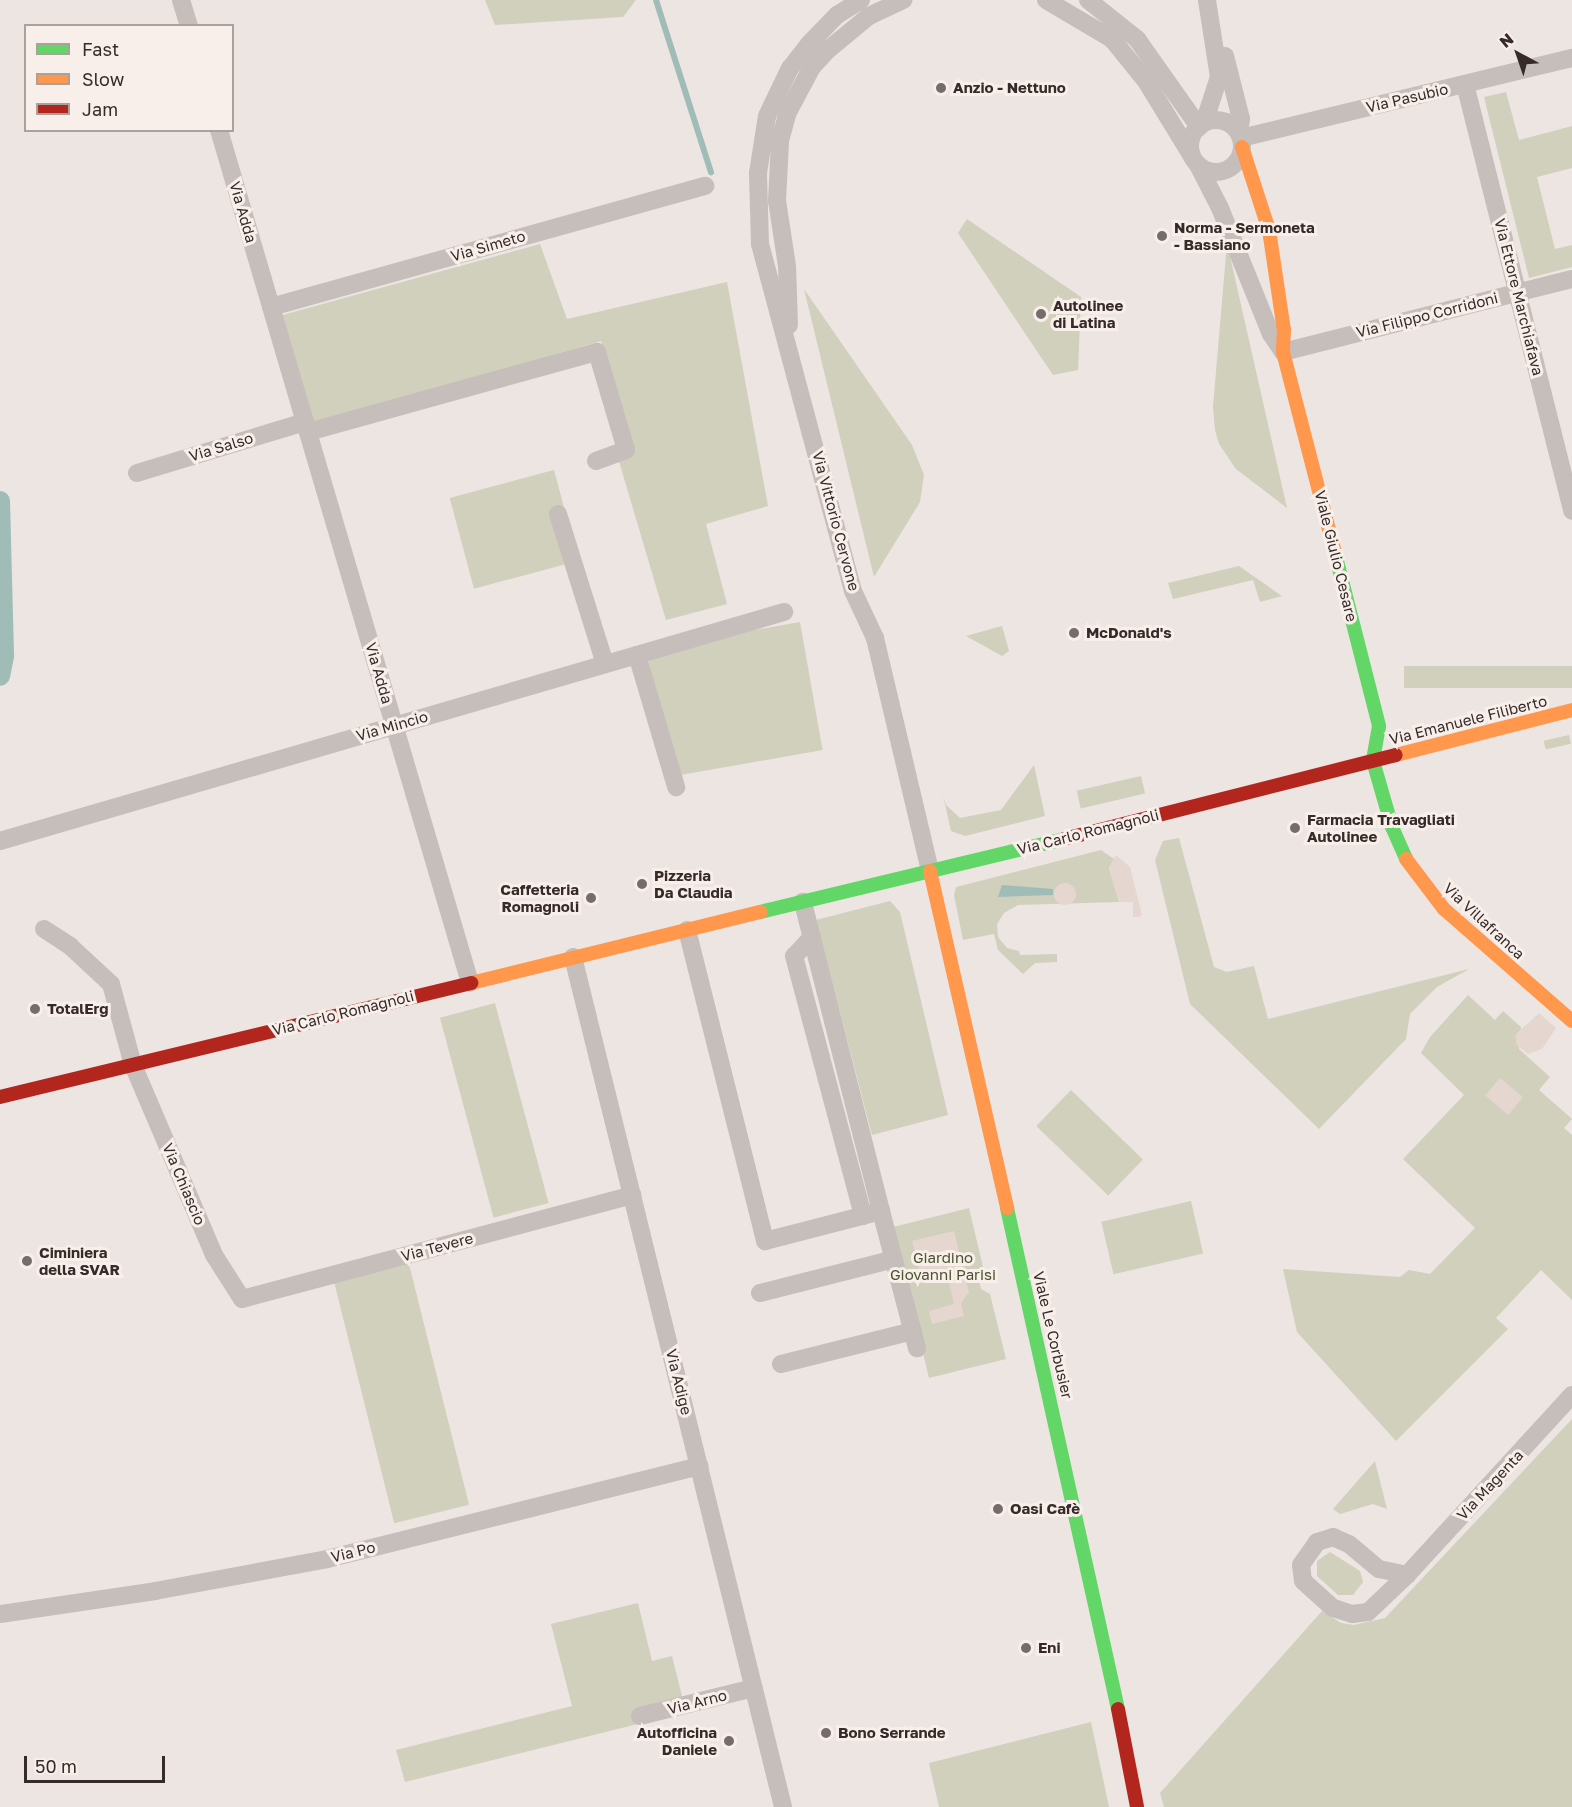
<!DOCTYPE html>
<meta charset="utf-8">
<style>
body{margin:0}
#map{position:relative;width:1572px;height:1807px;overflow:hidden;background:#ece5e2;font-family:"Golos Text",sans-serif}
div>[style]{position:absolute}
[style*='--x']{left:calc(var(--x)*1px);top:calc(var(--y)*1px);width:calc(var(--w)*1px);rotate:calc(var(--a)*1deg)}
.green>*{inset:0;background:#d0d0bd;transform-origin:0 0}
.plaza>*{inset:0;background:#e5d7d0;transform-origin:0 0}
.round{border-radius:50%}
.water>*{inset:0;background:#a0bcb7}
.stream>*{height:6px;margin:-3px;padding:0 3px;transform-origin:3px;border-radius:3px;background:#a0bcb7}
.canal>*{height:20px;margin:-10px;padding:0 10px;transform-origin:10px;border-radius:10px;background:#a0bcb7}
.street>*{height:18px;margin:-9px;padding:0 9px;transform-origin:9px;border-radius:9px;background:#c5bebb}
.street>.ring{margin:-9px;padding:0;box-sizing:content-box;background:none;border:18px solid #c5bebb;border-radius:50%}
.fast>*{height:14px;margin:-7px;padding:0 7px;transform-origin:7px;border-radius:7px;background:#63d668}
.slow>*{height:14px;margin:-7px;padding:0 7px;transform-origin:7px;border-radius:7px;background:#ff974d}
.jam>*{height:14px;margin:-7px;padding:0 7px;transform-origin:7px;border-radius:7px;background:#b3261e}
.dots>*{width:16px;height:16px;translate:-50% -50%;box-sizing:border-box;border:3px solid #f8efea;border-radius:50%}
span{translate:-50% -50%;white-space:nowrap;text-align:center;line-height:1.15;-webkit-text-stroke:6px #f8efea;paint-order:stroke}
.poi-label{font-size:15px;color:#362b29;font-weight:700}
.left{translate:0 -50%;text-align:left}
.right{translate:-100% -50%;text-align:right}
.street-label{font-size:15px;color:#362b29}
.park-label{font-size:15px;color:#4b522f}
.legend{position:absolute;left:24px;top:24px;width:210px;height:108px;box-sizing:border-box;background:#f8efea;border:2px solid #aaa19d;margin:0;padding:8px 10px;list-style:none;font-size:18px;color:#362b29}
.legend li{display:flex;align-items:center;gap:12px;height:30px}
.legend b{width:30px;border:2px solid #aaa19d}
.north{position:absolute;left:1488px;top:24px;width:60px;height:60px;-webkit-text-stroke:4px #f8efea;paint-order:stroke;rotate:320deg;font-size:16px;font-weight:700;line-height:24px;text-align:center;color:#362b29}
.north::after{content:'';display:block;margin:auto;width:21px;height:27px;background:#362b29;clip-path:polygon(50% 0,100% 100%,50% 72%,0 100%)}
.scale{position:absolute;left:24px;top:1756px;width:141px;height:27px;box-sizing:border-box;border:3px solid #362b29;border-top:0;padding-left:8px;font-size:18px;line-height:21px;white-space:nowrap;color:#362b29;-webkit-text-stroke:4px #f8efea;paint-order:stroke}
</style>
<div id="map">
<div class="green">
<i style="clip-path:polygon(485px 0,636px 0,623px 17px,495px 25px)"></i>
<i style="clip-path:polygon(1506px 92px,1519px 140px,1572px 126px,1572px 168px,1537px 177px,1555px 249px,1572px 245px,1572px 267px,1529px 278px,1484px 97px)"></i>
<i style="clip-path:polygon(967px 219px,1081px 297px,1078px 370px,1053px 375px,958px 233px)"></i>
<i style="clip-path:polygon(1227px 243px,1287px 508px,1236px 469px,1219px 444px,1215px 430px,1213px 407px)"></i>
<i style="clip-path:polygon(540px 244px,567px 319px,727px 282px,768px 506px,706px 524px,727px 604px,666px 620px,618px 458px,635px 452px,601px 341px,311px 425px,279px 316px)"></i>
<i style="clip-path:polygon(804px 289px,912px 445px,924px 475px,920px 502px,874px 577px)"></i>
<i style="left:554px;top:470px;width:94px;height:108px;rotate:75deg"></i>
<i style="clip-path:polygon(1239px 566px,1282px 596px,1260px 602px,1253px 580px,1173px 599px,1168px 583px)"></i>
<i style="left:800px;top:622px;width:130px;height:156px;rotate:80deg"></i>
<i style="clip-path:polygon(1002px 626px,1009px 651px,1002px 656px,966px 636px)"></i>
<i style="left:1572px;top:666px;width:22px;height:168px;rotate:90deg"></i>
<i style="left:1569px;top:735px;width:9px;height:26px;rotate:77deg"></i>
<i style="clip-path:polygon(1034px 765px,1045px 816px,965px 836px,951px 831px,943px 795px,946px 805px,960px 818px,1001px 810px)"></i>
<i style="left:1141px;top:776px;width:18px;height:66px;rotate:77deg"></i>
<i style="clip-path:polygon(1179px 838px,1214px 967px,1227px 972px,1254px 966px,1268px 1019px,1469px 969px,1437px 987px,1410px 1014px,1406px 1039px,1319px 1129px,1190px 1004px,1155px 860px,1163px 841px)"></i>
<i style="clip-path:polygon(1101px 850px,1114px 859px,1109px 868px,1119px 902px,1018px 905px,1004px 913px,997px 924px,998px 937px,1007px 948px,1019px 951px,1020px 955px,1057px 954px,1057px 962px,1035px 963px,1023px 974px,998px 950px,994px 934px,963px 940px,954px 895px,956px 887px)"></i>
<i style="clip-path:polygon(890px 901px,900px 912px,948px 1115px,872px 1135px,816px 920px)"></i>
<i style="clip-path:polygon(1468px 995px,1495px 1020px,1503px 1011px,1521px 1027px,1519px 1049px,1550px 1077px,1539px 1090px,1572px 1119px,1564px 1128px,1572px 1135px,1572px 1300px,1541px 1270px,1496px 1318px,1508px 1329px,1396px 1441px,1297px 1332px,1283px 1269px,1400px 1277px,1409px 1270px,1430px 1274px,1475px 1228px,1403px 1159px,1464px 1095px,1421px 1053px,1430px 1037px)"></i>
<i style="left:495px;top:1003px;width:207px;height:57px;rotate:75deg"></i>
<i style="left:1071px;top:1090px;width:100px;height:50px;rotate:44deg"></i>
<i style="left:1191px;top:1201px;width:54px;height:92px;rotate:77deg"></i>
<i style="clip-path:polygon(969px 1208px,984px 1271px,979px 1280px,981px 1289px,990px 1294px,1006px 1359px,929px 1378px,893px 1227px)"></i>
<i style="left:409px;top:1264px;width:248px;height:77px;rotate:76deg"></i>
<i style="clip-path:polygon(1572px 1419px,1572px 1807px,1164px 1807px,1160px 1793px,1322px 1611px,1341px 1623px,1354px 1625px,1385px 1618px)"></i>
<i style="clip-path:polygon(1375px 1461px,1387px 1509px,1373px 1504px,1340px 1514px,1333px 1509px)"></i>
<i style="clip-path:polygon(1330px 1552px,1360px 1571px,1363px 1582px,1353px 1595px,1338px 1595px,1317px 1576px,1317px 1561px)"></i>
<i style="clip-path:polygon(638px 1603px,652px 1661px,672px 1656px,686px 1712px,405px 1782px,396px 1750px,572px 1706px,551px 1624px)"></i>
<i style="clip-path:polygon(1091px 1722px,1109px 1807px,939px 1807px,929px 1763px)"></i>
</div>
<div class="plaza">
<i style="clip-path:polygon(1116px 855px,1130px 867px,1142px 915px,1138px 917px,1133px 917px,1133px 902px,1119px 902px,1109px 867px)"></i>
<i class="round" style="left:1054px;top:883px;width:22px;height:22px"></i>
<i style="clip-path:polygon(1539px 1013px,1556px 1028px,1542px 1049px,1528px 1054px,1516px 1044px,1516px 1034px)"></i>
<i style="left:1500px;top:1078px;width:30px;height:23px;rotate:40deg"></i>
<i style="clip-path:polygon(954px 1231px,969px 1292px,961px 1303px,964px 1316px,932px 1324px,929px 1311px,954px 1304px,948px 1278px,931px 1282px,928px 1269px,919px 1270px,912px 1241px)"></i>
</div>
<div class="water">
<i style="clip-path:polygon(1002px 885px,1053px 889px,1053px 895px,998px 897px)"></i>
</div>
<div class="stream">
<i style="--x:656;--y:0;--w:181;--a:72.3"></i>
</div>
<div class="canal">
<i style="--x:0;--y:501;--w:155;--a:88.5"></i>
<i style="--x:4;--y:656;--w:20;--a:101"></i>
</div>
<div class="street">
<i style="--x:181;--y:0;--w:27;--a:73"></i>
<i style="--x:861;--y:0;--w:28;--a:148"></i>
<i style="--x:837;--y:15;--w:40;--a:134"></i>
<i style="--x:809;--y:44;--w:31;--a:128"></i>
<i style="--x:790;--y:68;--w:53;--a:115.6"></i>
<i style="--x:767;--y:116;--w:58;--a:99"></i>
<i style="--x:758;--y:173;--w:71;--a:88.4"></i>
<i style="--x:760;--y:244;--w:359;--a:75"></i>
<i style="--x:853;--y:591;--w:52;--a:64.9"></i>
<i style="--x:875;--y:638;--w:239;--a:76.7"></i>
<i style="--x:1046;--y:0;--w:77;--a:30.6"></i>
<i style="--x:1112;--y:39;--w:54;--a:51"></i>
<i style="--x:1146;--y:81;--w:90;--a:58.6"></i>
<i style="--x:1088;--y:0;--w:63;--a:38.5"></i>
<i style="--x:1137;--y:39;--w:108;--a:54.8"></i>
<i style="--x:1225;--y:56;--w:65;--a:75.7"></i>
<i style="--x:1241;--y:119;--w:13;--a:99"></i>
<i style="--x:1465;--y:84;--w:440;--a:75.9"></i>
<i class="ring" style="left:1190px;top:120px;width:34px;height:34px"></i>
<i style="--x:1204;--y:123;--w:48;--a:-71.9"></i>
<i style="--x:1219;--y:77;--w:78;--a:-98.9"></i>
<i style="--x:219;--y:130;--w:889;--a:73.6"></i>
<i style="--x:1241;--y:138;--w:341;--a:-13.6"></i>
<i style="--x:1198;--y:165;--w:48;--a:62.9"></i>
<i style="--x:1220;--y:208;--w:136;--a:68"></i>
<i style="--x:1271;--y:334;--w:22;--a:56"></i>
<i style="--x:1283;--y:352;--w:298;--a:-14.2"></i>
<i style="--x:271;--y:307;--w:451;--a:-15.6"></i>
<i style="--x:789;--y:325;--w:59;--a:-91.9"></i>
<i style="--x:787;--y:266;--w:66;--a:-98.7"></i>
<i style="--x:777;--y:201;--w:60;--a:-87.1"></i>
<i style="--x:780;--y:141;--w:28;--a:-75"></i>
<i style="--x:787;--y:114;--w:53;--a:-62"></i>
<i style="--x:812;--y:67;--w:25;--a:-47"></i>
<i style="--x:829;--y:49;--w:52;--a:-39.5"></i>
<i style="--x:869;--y:16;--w:38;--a:-25"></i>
<i style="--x:308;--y:432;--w:300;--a:-15.5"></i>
<i style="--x:597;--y:352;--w:102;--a:73.5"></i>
<i style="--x:626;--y:450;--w:32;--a:160"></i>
<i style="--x:137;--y:473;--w:176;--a:-16.9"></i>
<i style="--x:558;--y:514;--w:157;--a:72.6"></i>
<i style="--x:637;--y:655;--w:138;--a:73.5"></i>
<i style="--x:0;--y:841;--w:817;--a:-16.28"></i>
<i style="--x:44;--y:929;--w:31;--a:33"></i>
<i style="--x:70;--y:946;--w:56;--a:42.8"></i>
<i style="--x:111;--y:984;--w:84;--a:74.8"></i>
<i style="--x:133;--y:1065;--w:207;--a:66.9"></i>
<i style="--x:214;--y:1255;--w:52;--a:57.5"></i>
<i style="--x:242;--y:1299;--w:404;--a:-14.9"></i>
<i style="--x:687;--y:930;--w:321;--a:75.9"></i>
<i style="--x:765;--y:1241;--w:120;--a:-14.5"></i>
<i style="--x:881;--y:1211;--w:319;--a:-104.2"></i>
<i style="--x:812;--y:937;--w:26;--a:133"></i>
<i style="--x:794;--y:956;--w:269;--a:75.1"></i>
<i style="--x:573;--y:957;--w:876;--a:76.12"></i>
<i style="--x:881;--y:1211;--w:142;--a:75.3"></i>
<i style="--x:760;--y:1293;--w:138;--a:-14.2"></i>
<i style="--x:781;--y:1364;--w:136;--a:-14"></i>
<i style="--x:1333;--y:1537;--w:17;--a:24"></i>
<i style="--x:1349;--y:1544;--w:39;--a:40"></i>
<i style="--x:1379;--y:1569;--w:29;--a:12"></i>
<i style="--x:1407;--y:1575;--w:54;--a:136.5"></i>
<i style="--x:1368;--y:1612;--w:16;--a:173"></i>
<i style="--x:1352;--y:1614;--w:20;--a:-162"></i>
<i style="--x:1333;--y:1608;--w:40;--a:-138"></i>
<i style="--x:1303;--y:1581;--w:16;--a:-97"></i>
<i style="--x:1301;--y:1565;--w:28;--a:-55"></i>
<i style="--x:1317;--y:1542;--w:17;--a:-17"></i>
<i style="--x:1407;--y:1575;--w:244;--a:-47.5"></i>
<i style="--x:0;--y:1614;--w:157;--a:-8.4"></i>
<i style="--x:155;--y:1591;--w:175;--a:-10.5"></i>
<i style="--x:327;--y:1559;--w:384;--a:-14"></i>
<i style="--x:640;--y:1716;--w:117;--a:-13.8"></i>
</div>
<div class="fast">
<i style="--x:1335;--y:553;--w:179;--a:75.7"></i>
<i style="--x:1379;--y:726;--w:36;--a:100"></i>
<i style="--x:1373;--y:761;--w:69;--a:73.9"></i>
<i style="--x:1392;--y:827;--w:35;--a:66"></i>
<i style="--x:760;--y:912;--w:313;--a:-13.5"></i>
<i style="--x:1007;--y:1208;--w:513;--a:77.51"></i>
</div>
<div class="slow">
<i style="--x:1242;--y:147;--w:87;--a:72"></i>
<i style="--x:1269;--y:230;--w:101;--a:81.5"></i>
<i style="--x:1284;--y:330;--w:22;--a:93"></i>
<i style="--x:1283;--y:352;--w:208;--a:75.5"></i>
<i style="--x:1396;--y:755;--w:182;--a:-14.3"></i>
<i style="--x:1406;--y:859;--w:63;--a:52.8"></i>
<i style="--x:1444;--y:909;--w:170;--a:41.2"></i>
<i style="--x:930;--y:871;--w:346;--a:77.1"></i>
<i style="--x:471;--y:983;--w:298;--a:-13.8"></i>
</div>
<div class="jam">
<i style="--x:1064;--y:839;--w:342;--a:-14.2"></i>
<i style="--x:0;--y:1097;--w:485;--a:-13.6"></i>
<i style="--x:1118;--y:1709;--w:100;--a:79"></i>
</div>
<div class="dots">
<i style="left:941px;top:88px;background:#766c6a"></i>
<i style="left:1162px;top:236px;background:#766c6a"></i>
<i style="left:1041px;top:314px;background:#766c6a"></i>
<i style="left:1074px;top:633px;background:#766c6a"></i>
<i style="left:1295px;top:828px;background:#766c6a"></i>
<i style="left:642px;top:884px;background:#766c6a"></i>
<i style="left:591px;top:898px;background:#766c6a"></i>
<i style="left:35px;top:1009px;background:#766c6a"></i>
<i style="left:27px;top:1261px;background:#766c6a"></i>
<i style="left:998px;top:1509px;background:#766c6a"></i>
<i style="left:1026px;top:1648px;background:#766c6a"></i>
<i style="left:826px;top:1733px;background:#766c6a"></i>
<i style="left:729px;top:1741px;background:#766c6a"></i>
</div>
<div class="poi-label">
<span class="left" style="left:953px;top:88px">Anzio - Nettuno</span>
<span class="left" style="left:1174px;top:236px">Norma - Sermoneta<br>- Bassiano</span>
<span class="left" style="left:1053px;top:314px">Autolinee<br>di Latina</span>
<span class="left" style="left:1086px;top:633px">McDonald's</span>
<span class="left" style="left:1307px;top:828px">Farmacia Travagliati<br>Autolinee</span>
<span class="left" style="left:654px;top:884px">Pizzeria<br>Da Claudia</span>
<span class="right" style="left:579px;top:898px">Caffetteria<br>Romagnoli</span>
<span class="left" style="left:47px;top:1009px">TotalErg</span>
<span class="left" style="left:39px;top:1261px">Ciminiera<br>della SVAR</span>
<span class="left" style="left:1010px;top:1509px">Oasi Cafè</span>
<span class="left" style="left:1038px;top:1648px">Eni</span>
<span class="right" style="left:717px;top:1741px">Autofficina<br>Daniele</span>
<span class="left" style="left:838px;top:1733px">Bono Serrande</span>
</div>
<div class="street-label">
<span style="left:1407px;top:98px;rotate:-13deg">Via Pasubio</span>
<span style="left:243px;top:212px;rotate:74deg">Via Adda</span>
<span style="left:488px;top:246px;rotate:-16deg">Via Simeto</span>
<span style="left:1519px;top:297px;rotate:76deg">Via Ettore Marchiafava</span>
<span style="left:1427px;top:315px;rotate:-14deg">Via Filippo Corridoni</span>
<span style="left:221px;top:447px;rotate:-17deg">Via Salso</span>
<span style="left:836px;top:521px;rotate:75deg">Via Vittorio Cervone</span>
<span style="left:1336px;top:556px;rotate:76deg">Viale Giulio Cesare</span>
<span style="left:379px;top:673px;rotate:74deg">Via Adda</span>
<span style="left:1468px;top:720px;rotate:-14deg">Via Emanuele Filiberto</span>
<span style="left:392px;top:726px;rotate:-16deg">Via Mincio</span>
<span style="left:1088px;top:832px;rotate:-14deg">Via Carlo Romagnoli</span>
<span style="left:1484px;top:921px;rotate:43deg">Via Villafranca</span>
<span style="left:343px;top:1013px;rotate:-14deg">Via Carlo Romagnoli</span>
<span style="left:184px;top:1184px;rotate:67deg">Via Chiascio</span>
<span style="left:437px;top:1247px;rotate:-15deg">Via Tevere</span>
<span style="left:1053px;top:1335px;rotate:77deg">Viale Le Corbusier</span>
<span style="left:679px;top:1382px;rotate:76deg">Via Adige</span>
<span style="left:1490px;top:1485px;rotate:-47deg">Via Magenta</span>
<span style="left:353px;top:1552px;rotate:-14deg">Via Po</span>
<span style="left:697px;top:1702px;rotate:-14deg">Via Arno</span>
</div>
<div class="park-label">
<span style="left:943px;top:1266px">Giardino<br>Giovanni Parisi</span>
</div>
<ul class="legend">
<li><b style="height:8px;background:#63d668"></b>Fast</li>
<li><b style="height:8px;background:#ff974d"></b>Slow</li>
<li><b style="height:8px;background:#b3261e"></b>Jam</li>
</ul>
<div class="north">N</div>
<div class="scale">50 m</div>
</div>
